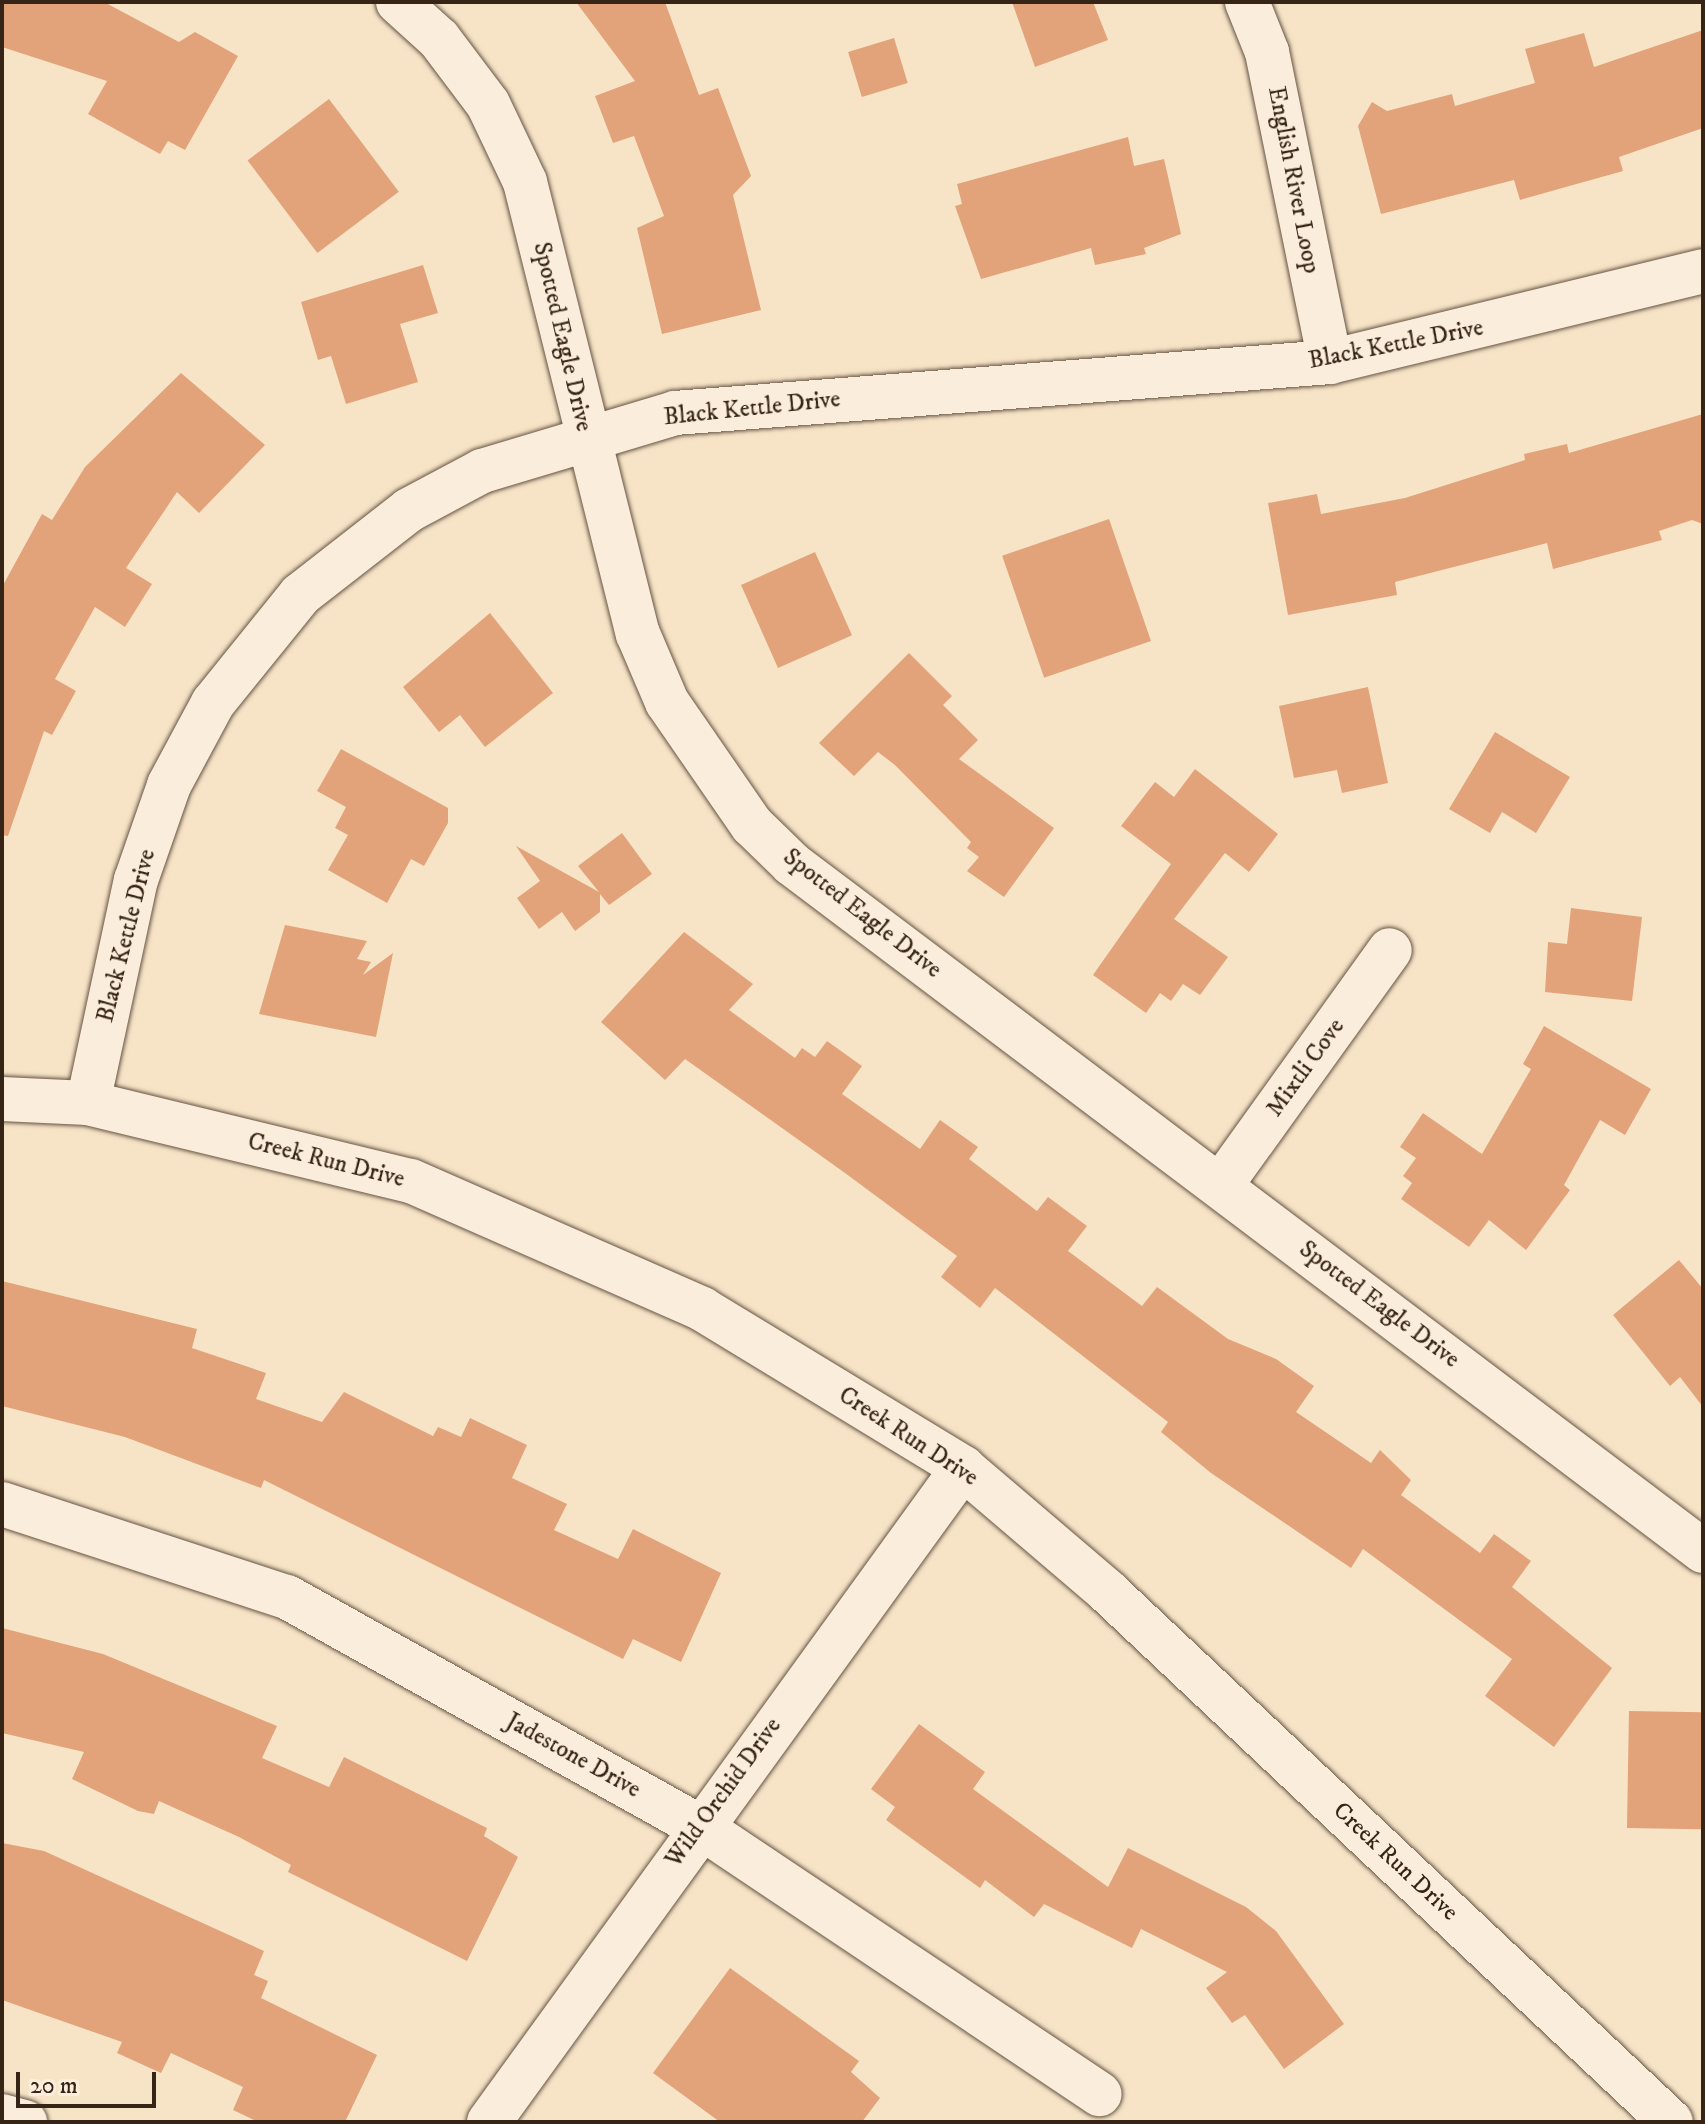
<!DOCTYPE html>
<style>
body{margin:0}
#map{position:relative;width:1705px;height:2124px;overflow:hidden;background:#f7e4c7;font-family:"IM FELL DW Pica",serif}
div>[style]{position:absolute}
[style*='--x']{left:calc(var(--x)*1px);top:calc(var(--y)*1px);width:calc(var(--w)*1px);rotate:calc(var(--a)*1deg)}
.building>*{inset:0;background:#e2a37a;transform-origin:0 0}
.roads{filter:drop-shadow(0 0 2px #665443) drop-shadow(0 0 2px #665443)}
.minor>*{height:44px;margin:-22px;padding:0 22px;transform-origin:22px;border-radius:22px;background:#faeddb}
span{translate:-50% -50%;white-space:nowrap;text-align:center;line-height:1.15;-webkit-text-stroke:7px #faeddb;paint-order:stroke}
.street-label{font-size:24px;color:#362417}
.frame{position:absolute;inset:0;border:4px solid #362417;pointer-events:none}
.scale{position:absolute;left:16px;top:2072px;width:140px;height:36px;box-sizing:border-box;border:4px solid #362417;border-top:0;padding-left:10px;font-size:24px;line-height:28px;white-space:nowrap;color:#362417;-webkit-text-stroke:6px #faeddb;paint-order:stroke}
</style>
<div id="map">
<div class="building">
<i style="clip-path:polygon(2px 2px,104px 2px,179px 42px,195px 32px,238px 56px,185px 150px,168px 141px,160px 154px,88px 114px,107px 81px,2px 47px)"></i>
<i style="clip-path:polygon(576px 2px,665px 2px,699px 95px,718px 88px,751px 176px,733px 195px,761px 310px,662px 334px,637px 228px,664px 216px,634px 136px,613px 143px,595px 96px,635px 81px)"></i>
<i style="clip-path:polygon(1012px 2px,1093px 2px,1108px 40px,1035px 67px)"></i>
<i style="clip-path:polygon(1703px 30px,1703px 128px,1619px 157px,1623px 171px,1520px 200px,1514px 180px,1381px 214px,1358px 126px,1372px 102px,1387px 111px,1452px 94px,1455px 106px,1535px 83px,1525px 49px,1584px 33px,1594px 67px)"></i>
<i style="left:894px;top:38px;width:47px;height:48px;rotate:73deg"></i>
<i style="left:329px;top:99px;width:116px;height:102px;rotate:53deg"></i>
<i style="clip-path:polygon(1128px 137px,1134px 166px,1164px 159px,1181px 234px,1144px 248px,1146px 254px,1095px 265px,1091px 248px,981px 279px,955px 206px,962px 204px,957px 184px)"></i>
<i style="clip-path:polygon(423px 265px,438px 313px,400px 324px,418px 382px,346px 404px,331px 356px,318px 360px,301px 302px)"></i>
<i style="clip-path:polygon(181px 373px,265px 445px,199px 513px,177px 492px,126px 568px,152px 584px,125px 627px,95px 607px,55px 679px,76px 691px,52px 735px,44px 731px,8px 836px,2px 835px,2px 587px,42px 514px,52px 520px,85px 467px)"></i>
<i style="clip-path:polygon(1703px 414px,1703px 524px,1692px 520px,1659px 531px,1662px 540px,1553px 569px,1547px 543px,1395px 582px,1397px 595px,1288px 615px,1268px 503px,1317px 494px,1321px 514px,1405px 498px,1525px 460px,1524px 454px,1567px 444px,1569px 453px)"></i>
<i style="left:1109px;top:519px;width:129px;height:113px;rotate:71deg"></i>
<i style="left:815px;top:552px;width:91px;height:81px;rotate:66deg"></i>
<i style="clip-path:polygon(490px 613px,553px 693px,485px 747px,460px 715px,439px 732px,403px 687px)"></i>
<i style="clip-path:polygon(909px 653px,952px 696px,943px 705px,978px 740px,959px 759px,1054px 828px,1004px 897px,967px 871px,979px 857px,967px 848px,971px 842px,895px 765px,878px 752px,854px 776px,819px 743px)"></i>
<i style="clip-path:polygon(1368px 687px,1388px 783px,1342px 793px,1337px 770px,1294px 778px,1279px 706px)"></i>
<i style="clip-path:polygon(1495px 732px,1570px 777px,1536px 833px,1502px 812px,1490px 833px,1449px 809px)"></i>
<i style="clip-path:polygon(341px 749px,448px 808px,448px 823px,424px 866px,411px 859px,387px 903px,328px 870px,348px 835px,335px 828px,346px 807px,317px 791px)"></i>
<i style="clip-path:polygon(1195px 769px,1278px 834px,1249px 872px,1225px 853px,1174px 919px,1228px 957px,1200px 995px,1183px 984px,1171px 1001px,1160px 993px,1146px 1013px,1093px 975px,1171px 864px,1121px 826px,1155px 782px,1174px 797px)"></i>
<i style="clip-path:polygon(622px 833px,652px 874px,609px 905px,600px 894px,600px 912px,575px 931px,562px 912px,539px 929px,517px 898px,540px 881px,516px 846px,599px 892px,578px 866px)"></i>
<i style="clip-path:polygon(1571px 908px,1642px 917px,1632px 1001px,1545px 992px,1548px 942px,1567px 944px)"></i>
<i style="clip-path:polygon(285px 925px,367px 941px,357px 959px,371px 962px,363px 975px,393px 953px,376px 1037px,259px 1014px)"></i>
<i style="clip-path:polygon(684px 932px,753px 984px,729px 1010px,795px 1058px,802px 1048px,815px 1057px,827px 1041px,862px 1066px,842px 1094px,920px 1149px,940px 1120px,978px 1147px,969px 1159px,1037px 1211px,1048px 1197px,1087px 1226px,1068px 1251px,1142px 1306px,1157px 1287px,1228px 1339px,1276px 1359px,1314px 1386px,1296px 1412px,1371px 1463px,1380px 1450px,1411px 1480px,1401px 1495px,1480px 1553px,1494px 1534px,1531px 1561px,1512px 1587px,1612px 1668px,1554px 1747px,1485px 1696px,1512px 1659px,1363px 1549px,1351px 1568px,1211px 1473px,1161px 1432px,1168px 1422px,995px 1288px,980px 1308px,941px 1277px,957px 1256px,845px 1173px,685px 1059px,665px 1080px,601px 1022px)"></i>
<i style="clip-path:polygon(1544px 1026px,1651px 1089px,1625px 1135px,1600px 1120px,1564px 1185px,1570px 1190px,1526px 1250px,1489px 1220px,1469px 1247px,1401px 1199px,1412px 1183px,1403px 1176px,1416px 1158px,1400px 1147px,1423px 1113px,1482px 1154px,1531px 1069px,1523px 1064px)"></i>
<i style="clip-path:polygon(1679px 1260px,1703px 1289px,1703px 1407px,1680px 1377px,1670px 1386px,1613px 1315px)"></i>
<i style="clip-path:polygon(2px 1281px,197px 1329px,192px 1348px,266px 1373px,256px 1399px,322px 1422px,344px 1392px,433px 1436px,438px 1427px,461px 1437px,470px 1418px,527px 1445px,512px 1478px,567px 1504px,554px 1530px,618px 1559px,633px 1529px,721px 1573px,681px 1662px,633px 1639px,623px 1659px,264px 1480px,261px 1488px,125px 1437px,2px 1406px)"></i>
<i style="clip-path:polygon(2px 1628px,103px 1654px,277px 1726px,262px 1758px,329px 1787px,344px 1757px,487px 1828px,484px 1836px,518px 1857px,467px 1961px,288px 1872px,291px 1865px,239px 1837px,159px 1801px,154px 1814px,138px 1811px,72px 1779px,84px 1752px,2px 1733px)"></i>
<i style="left:1629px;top:1711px;width:74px;height:117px;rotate:1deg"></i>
<i style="clip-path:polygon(919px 1724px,985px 1772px,973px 1789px,1108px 1887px,1128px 1848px,1246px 1907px,1276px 1931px,1344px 2024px,1284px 2069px,1245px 2015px,1232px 2023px,1206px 1988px,1227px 1972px,1141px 1929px,1132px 1948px,1044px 1904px,1034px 1917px,985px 1880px,980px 1888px,886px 1820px,895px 1807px,871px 1789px)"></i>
<i style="clip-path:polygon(2px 1843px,44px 1851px,264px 1951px,254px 1975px,268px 1981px,261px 1998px,377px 2055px,345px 2122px,258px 2122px,233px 2110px,243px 2087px,171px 2053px,161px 2073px,117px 2053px,122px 2042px,2px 2000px)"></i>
<i style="clip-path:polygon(730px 1968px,859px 2061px,851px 2072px,880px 2098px,862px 2122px,720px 2122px,653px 2073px)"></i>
</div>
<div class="roads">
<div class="minor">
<i style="--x:398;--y:2;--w:55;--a:42.1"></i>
<i style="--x:439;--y:39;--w:81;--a:53"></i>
<i style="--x:488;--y:104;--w:86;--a:64.6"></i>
<i style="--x:525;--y:182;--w:466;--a:76"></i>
<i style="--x:638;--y:634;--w:74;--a:66.9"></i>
<i style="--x:667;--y:702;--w:150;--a:55.4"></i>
<i style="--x:752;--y:825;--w:56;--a:44.3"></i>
<i style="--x:792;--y:864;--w:1141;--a:37.02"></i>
<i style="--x:1247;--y:2;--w:54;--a:68.2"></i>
<i style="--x:1267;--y:52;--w:316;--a:78.5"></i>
<i style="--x:2;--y:1099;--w:86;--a:2.7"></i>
<i style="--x:88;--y:1103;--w:332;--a:13.6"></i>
<i style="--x:411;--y:1181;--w:318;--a:23.7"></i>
<i style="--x:702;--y:1309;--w:306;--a:31.3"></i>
<i style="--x:963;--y:1468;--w:191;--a:40.5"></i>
<i style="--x:1108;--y:1592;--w:773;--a:43.27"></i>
<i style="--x:88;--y:1103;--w:228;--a:-77.9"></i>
<i style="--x:136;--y:880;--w:101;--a:-70.8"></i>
<i style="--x:169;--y:785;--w:93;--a:-61.8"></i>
<i style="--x:213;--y:703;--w:139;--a:-51.1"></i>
<i style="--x:300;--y:595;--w:138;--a:-37.9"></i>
<i style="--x:409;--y:510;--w:83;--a:-28.1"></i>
<i style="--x:482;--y:471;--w:202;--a:-16.7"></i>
<i style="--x:675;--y:413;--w:657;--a:-4.45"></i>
<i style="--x:1330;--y:362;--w:384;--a:-13.7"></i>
<i style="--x:1221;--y:1185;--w:289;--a:-54.3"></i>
<i style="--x:2;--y:1504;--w:300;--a:18.1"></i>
<i style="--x:287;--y:1597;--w:471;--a:29.1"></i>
<i style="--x:699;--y:1826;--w:482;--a:33.8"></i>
<i style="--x:2;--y:2116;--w:24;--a:15"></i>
<i style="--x:489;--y:2122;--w:808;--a:-54.07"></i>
</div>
</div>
<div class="street-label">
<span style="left:1293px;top:180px;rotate:79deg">English River Loop</span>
<span style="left:562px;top:337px;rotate:77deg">Spotted Eagle Drive</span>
<span style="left:1396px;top:345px;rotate:-11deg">Black Kettle Drive</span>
<span style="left:752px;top:409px;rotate:-6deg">Black Kettle Drive</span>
<span style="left:862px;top:914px;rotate:38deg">Spotted Eagle Drive</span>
<span style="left:127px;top:936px;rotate:-76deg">Black Kettle Drive</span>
<span style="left:1306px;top:1068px;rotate:-54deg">Mixtli Cove</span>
<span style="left:326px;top:1161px;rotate:14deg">Creek Run Drive</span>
<span style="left:1379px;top:1305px;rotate:37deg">Spotted Eagle Drive</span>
<span style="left:908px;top:1437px;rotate:33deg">Creek Run Drive</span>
<span style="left:573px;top:1756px;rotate:29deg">Jadestone Drive</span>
<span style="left:724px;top:1793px;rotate:-54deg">Wild Orchid Drive</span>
<span style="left:1395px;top:1862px;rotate:43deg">Creek Run Drive</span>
</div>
<div class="frame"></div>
<div class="scale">20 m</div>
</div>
